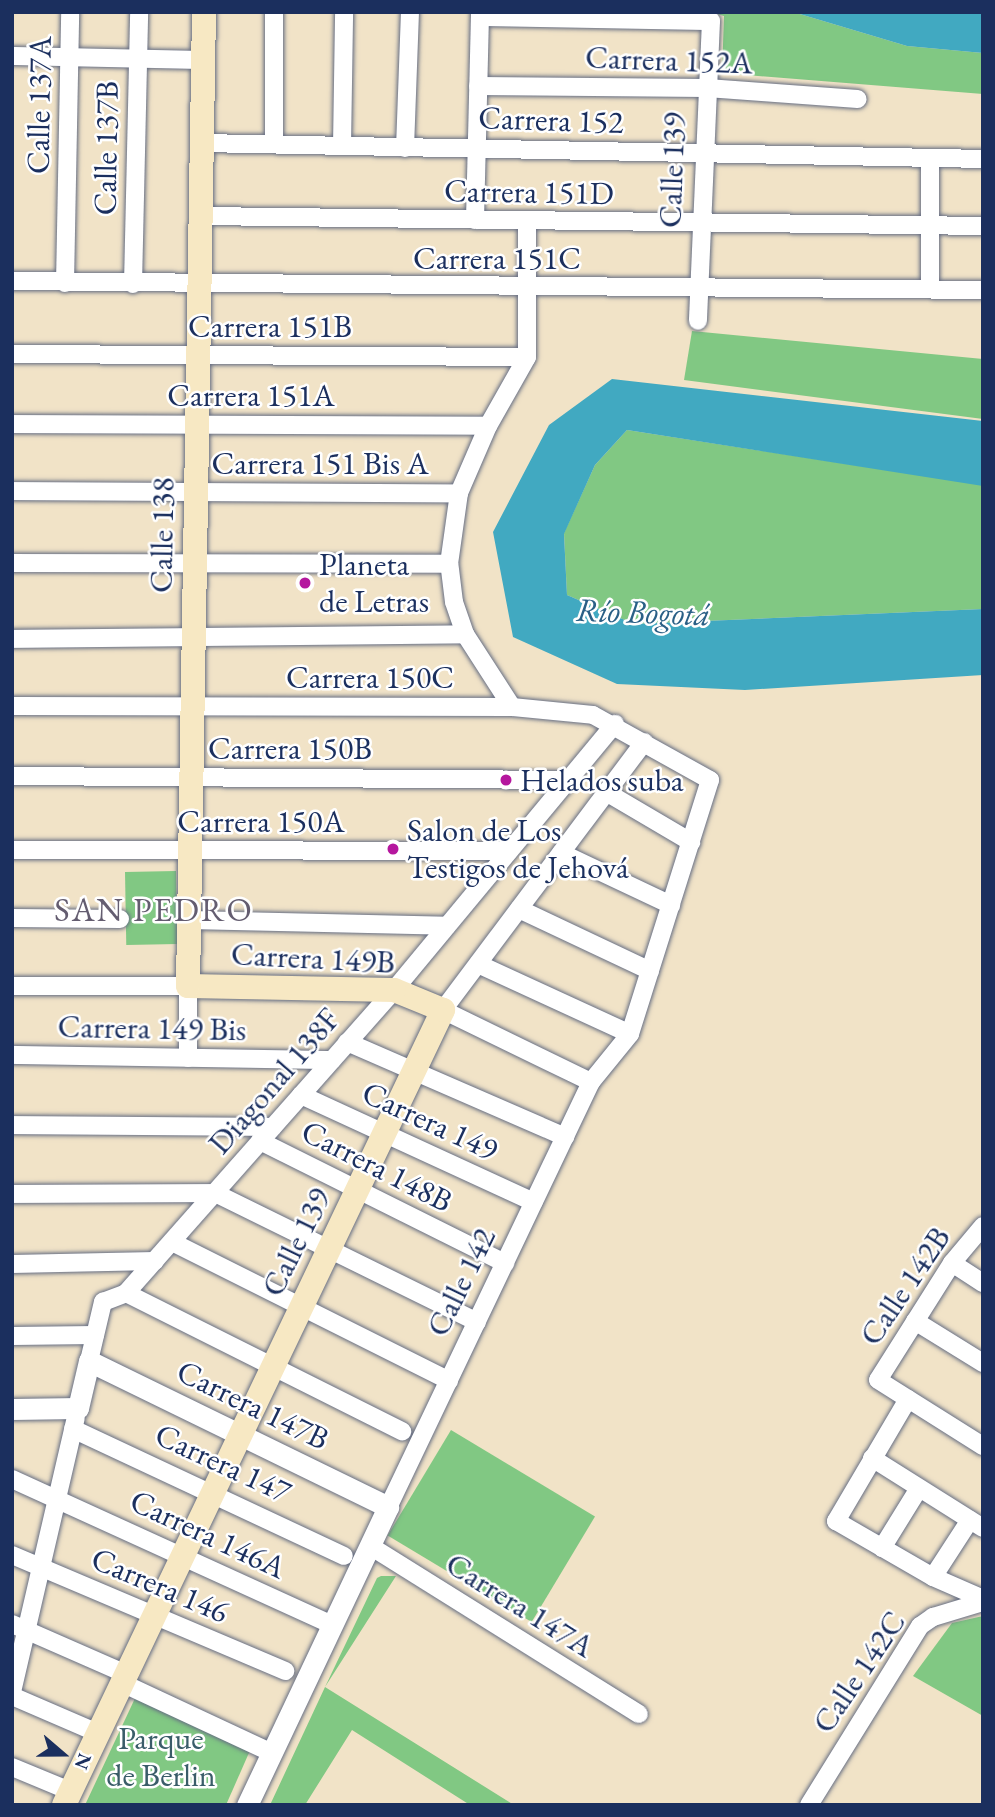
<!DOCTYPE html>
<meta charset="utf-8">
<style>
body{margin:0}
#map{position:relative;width:995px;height:1817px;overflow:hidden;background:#f1e3c7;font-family:"EB Garamond",serif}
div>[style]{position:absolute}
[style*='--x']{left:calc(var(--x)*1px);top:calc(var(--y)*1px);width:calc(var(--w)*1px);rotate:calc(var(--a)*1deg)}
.green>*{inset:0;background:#81c883;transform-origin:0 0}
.water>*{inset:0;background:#41a9c1}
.roads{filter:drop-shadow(0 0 2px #666e83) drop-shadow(0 0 2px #666e83)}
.minor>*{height:18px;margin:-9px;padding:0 9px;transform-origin:9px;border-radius:9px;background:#fff}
.tertiary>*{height:21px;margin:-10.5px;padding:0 10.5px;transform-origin:10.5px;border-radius:10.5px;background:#fff}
.secondary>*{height:24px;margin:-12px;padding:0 12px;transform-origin:12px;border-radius:12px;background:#f7e8c3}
.dots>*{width:19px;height:19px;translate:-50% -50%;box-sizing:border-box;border:4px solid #fff;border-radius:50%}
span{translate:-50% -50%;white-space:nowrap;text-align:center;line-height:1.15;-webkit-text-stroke:5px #fff;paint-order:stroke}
.street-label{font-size:32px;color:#1b2f5e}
.poi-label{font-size:32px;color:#1b2f5e}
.left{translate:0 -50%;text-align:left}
.park-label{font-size:32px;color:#3a5d69}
.water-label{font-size:33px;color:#2a6086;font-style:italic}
.neighbourhood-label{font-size:33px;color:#645d70;letter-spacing:2px}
.frame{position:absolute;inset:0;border:14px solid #1b2f5e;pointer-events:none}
.north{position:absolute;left:28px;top:1719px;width:70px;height:70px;-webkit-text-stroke:5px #fff;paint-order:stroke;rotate:110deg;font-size:19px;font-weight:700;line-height:28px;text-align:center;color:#1b2f5e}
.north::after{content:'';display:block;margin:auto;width:24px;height:32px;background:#1b2f5e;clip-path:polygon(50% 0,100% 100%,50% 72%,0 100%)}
</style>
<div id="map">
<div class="green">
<i style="clip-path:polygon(710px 12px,793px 12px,907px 46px,983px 53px,983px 94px,722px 73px,724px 16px)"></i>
<i style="clip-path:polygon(692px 331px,983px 359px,983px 419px,684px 380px)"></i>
<i style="clip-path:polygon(627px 430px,983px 485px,983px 609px,634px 624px,567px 595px,564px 533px,595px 465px)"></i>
<i style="left:176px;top:871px;width:73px;height:51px;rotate:89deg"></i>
<i style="left:451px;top:1430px;width:168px;height:123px;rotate:31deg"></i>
<i style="clip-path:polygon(381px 1576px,396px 1576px,325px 1687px,514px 1805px,470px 1805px,352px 1730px,305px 1805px,270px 1805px,325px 1687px,377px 1578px)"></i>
<i style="clip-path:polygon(983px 1616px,983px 1716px,913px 1676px,952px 1623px)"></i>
<i style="clip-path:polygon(137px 1694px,252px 1746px,226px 1805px,85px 1805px)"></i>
</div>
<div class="water">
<i style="clip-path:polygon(793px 12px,983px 12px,983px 53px,907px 46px)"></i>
<i style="clip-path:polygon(612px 379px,983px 421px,983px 486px,627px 430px,595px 465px,564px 534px,567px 595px,634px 624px,983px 609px,983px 675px,745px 690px,617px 684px,513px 637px,493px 532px,549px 425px)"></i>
</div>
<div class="roads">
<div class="minor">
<i style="--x:480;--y:17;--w:231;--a:1"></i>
<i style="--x:711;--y:21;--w:300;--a:92.5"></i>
<i style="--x:12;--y:56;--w:192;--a:1.2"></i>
<i style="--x:478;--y:86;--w:229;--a:0.5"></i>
<i style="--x:707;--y:88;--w:151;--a:4.2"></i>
<i style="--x:202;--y:143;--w:781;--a:1.17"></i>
<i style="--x:274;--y:144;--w:132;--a:-90"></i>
<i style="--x:342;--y:146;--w:134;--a:-89.1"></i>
<i style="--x:405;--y:148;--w:136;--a:-87.9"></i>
<i style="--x:201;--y:216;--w:782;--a:0.73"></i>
<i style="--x:475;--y:220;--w:208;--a:-88.6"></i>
<i style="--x:12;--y:281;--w:971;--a:0.53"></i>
<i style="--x:65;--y:283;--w:271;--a:-88.9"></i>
<i style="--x:133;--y:284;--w:272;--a:-88.7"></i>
<i style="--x:930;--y:289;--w:130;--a:-90"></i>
<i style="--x:12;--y:354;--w:515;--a:0.33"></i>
<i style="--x:12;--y:424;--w:476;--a:0.2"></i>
<i style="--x:12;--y:491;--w:447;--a:0.3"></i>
<i style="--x:12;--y:563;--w:437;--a:0.1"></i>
<i style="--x:12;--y:639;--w:453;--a:-0.6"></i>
<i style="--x:12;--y:706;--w:500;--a:0.11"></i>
<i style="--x:512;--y:707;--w:81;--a:5.6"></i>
<i style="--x:593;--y:715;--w:134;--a:29.1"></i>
<i style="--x:710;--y:780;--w:266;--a:107.5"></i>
<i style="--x:630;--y:1034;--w:62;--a:129.1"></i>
<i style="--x:591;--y:1082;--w:471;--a:115.5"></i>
<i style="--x:512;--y:707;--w:87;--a:-122.8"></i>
<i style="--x:465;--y:634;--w:34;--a:-109"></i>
<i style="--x:454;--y:602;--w:38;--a:-97"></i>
<i style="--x:449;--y:564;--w:72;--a:-82"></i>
<i style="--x:459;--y:493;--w:73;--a:-66.6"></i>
<i style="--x:488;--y:426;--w:79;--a:-60.5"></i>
<i style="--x:527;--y:357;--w:136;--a:-90"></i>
<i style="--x:12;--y:776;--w:556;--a:0.41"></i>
<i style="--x:606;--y:792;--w:99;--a:30.5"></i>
<i style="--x:12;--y:850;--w:497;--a:0.1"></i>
<i style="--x:561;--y:853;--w:122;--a:25.3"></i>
<i style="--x:519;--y:909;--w:145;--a:25.3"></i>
<i style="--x:12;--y:918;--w:108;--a:0.5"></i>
<i style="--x:189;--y:920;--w:258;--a:1.3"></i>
<i style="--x:478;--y:964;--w:167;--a:24.7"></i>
<i style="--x:12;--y:986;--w:176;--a:0"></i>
<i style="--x:188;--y:986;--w:72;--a:90"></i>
<i style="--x:347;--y:1042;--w:238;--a:23.5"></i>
<i style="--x:12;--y:1055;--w:320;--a:0.9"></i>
<i style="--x:591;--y:1082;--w:165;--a:-154.1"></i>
<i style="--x:443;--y:1010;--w:335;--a:-53.1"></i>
<i style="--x:301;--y:1095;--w:256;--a:24.7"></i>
<i style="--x:12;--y:1125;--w:261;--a:0.4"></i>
<i style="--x:260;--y:1141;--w:274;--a:26.5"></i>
<i style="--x:12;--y:1194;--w:203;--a:-0.3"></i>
<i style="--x:215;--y:1193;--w:292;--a:26.2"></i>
<i style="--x:983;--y:1226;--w:48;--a:130"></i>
<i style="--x:952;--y:1263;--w:138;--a:122.3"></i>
<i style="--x:878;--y:1380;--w:124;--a:32.2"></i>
<i style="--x:172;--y:1242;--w:310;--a:26.6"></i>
<i style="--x:952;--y:1263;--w:37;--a:33"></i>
<i style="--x:12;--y:1264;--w:143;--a:-1.2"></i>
<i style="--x:126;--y:1293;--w:309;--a:26.6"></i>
<i style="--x:915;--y:1321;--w:80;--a:31.7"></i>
<i style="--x:12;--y:1336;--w:83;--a:-0.7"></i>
<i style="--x:89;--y:1361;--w:61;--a:-76.7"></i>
<i style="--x:103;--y:1302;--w:25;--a:-21"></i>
<i style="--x:126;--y:1293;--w:405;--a:-48.5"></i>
<i style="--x:394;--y:990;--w:346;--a:-50.3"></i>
<i style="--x:908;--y:1399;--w:142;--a:120.5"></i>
<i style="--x:836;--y:1521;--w:112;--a:30"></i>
<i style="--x:933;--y:1577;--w:55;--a:23.7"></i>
<i style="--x:73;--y:1429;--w:299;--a:25.1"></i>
<i style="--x:872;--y:1458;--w:131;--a:32.2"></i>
<i style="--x:12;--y:1479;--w:353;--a:24.5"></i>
<i style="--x:370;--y:1546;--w:317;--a:32"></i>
<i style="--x:882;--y:1548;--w:70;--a:-58.3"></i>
<i style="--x:12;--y:1555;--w:297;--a:23"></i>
<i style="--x:933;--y:1577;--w:68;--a:-57"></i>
<i style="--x:12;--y:1624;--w:124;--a:23.7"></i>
<i style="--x:122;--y:1683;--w:166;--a:25"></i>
<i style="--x:12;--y:1692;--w:281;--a:-76.9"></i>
<i style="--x:12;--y:1696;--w:94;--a:23.3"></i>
<i style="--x:12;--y:1767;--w:63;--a:22.5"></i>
<i style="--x:809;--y:1805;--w:211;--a:-58.2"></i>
<i style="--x:920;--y:1626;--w:16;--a:-35"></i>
<i style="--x:933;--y:1617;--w:52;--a:-16.7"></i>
</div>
<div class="tertiary">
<i style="--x:12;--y:1409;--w:66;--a:-0.9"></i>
<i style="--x:78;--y:1408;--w:48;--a:-76.8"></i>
<i style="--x:89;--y:1361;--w:333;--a:26"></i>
<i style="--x:388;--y:1507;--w:330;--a:115.3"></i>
</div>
<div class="secondary">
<i style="--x:64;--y:1805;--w:881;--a:-64.51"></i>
<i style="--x:443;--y:1010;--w:53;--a:-157.8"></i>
<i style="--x:394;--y:990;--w:206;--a:-178.9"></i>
<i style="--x:188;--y:986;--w:974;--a:-89.06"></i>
</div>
</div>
<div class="dots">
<i style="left:305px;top:583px;background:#b5179e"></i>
<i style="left:506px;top:780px;background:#b5179e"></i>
<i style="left:393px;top:849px;background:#b5179e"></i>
</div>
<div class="street-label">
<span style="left:669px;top:60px;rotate:2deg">Carrera 152A</span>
<span style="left:39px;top:105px;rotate:-89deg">Calle 137A</span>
<span style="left:551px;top:120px;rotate:2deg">Carrera 152</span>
<span style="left:106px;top:148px;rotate:-89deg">Calle 137B</span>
<span style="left:672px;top:170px;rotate:-88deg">Calle 139</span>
<span style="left:529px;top:192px;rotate:1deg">Carrera 151D</span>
<span style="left:497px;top:258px">Carrera 151C</span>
<span style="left:270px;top:326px">Carrera 151B</span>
<span style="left:251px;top:395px">Carrera 151A</span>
<span style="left:320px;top:463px">Carrera 151 Bis A</span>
<span style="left:162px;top:535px;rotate:-89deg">Calle 138</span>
<span style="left:370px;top:677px">Carrera 150C</span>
<span style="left:290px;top:748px">Carrera 150B</span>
<span style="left:261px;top:821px">Carrera 150A</span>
<span style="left:313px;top:958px;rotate:3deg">Carrera 149B</span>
<span style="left:152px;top:1028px;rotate:1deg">Carrera 149 Bis</span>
<span style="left:274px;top:1081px;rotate:-49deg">Diagonal 138F</span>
<span style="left:430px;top:1121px;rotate:25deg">Carrera 149</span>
<span style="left:377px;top:1166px;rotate:27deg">Carrera 148B</span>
<span style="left:296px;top:1242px;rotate:-64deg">Calle 139</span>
<span style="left:461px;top:1282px;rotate:-64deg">Calle 142</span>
<span style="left:905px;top:1286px;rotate:-56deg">Calle 142B</span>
<span style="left:253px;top:1405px;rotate:26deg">Carrera 147B</span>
<span style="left:223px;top:1463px;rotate:25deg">Carrera 147</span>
<span style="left:208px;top:1534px;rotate:25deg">Carrera 146A</span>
<span style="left:160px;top:1585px;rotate:23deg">Carrera 146</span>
<span style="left:520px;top:1605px;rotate:32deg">Carrera 147A</span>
<span style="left:859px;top:1672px;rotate:-56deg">Calle 142C</span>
</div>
<div class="poi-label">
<span class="left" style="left:319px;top:583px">Planeta<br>de Letras</span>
<span class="left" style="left:520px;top:780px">Helados suba</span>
<span class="left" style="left:407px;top:849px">Salon de Los<br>Testigos de Jehová</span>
</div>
<div class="park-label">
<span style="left:161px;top:1757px">Parque<br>de Berlin</span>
</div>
<div class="water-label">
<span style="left:643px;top:612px;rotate:2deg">Río Bogotá</span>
</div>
<div class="neighbourhood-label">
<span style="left:154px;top:910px">SAN PEDRO</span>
</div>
<div class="frame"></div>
<div class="north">N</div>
</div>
